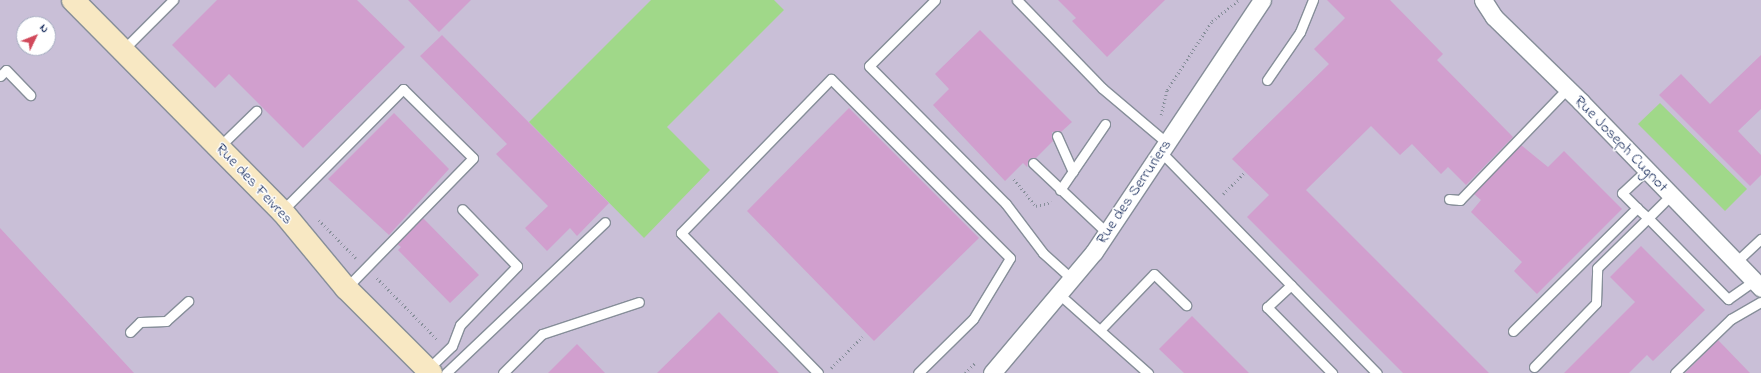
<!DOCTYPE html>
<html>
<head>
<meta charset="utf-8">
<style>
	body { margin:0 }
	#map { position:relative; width:1761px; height:373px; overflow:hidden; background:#f0ecd4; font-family:"Indie Flower",sans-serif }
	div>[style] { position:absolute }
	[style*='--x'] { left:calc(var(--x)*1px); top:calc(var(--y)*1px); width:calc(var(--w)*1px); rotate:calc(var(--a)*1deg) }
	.industrial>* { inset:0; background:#c9bfd7 }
	.green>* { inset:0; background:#a0d889 }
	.building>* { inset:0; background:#d19fce }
	.path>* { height:2.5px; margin-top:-1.25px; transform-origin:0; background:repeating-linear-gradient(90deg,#868e99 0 1px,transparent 0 4px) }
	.roads { filter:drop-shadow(1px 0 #868e99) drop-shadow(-1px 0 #868e99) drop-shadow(0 1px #868e99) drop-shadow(0 -1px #868e99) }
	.lane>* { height:9px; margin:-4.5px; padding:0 4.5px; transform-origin:4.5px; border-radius:4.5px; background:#fff }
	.street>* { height:17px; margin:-8.5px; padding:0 8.5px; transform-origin:8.5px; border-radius:8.5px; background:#fff }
	.secondary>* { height:22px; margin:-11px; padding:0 11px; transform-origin:11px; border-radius:11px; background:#f8e8c3 }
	span { translate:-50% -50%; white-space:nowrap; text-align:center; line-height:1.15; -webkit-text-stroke:3px #fff; paint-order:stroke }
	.street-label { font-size:16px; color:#1b2f5e }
	.north { position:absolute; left:16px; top:16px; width:40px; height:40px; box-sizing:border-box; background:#fff; border:1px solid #a4acbf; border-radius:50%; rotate:47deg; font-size:11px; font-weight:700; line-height:16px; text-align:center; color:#1b2f5e }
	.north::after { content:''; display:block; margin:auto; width:14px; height:18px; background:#d1495b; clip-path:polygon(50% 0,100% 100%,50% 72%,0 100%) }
</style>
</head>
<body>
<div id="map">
	<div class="industrial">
		<i style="clip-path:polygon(evenodd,0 0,1761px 0,1761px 373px,0 373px,0 0,24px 24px,48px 24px,48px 48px,24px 48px,24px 24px)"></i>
	</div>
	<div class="green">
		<i style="clip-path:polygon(651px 0,774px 0,784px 10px,667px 127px,710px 170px,644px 238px,529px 122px)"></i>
		<i style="clip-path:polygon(1660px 103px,1747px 189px,1725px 211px,1638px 124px)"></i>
	</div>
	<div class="building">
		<i style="clip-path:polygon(217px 0,357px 0,405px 47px,303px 148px,229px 74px,215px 88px,172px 45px)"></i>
		<i style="clip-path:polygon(408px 0,471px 0,439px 32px)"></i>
		<i style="clip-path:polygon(1058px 0,1165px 0,1107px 57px,1072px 21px,1076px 18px)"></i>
		<i style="clip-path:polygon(1327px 0,1390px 0,1443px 54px,1437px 60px,1513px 137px,1466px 185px,1448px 167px,1441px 174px,1412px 144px,1400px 155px,1371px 126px,1306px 190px,1489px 373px,1403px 373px,1247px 217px,1269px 195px,1232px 159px,1329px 64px,1314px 49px,1345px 18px)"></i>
		<i style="clip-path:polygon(980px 30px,1072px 122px,1061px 132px,1052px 132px,1053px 141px,1036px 158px,1029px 159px,1027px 167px,1023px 163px,1005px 181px,933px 105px,949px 89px,935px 74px)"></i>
		<i style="clip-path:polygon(442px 35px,609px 203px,577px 236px,570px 228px,547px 251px,525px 228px,548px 206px,496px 154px,507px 144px,420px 56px)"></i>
		<i style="clip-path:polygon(1761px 55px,1761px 109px,1738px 131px,1761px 155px,1761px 175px,1750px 186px,1659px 95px,1681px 74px,1710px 104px)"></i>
		<i style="clip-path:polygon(849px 108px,979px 238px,874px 341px,747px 211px)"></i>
		<i style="clip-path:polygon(394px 113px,449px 169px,389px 235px,328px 179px)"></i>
		<i style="clip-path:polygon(1521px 145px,1548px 167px,1564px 151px,1622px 209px,1537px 294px,1514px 271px,1522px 262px,1471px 212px,1481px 200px,1474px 194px)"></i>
		<i style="clip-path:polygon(423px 218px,479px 275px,450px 303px,398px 250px,401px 247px,397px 244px)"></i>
		<i style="clip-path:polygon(0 228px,134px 373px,0 373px)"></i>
		<i style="clip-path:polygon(1641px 246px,1705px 310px,1653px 361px,1647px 355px,1629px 373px,1564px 373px,1635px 302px,1610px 277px)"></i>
		<i style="clip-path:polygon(719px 312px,779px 373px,657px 373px,703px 328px)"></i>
		<i style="clip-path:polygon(1192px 316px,1249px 373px,1184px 373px,1159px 349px)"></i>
		<i style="clip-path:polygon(1718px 340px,1750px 373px,1685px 373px)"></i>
		<i style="clip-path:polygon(577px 344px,605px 373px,548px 373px)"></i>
	</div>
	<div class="path">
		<i style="--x:1161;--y:115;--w:26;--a:-77"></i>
		<i style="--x:1167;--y:90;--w:82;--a:-56.9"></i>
		<i style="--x:1212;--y:21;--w:33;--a:-38"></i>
		<i style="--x:1014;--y:179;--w:35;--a:51"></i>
		<i style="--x:1036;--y:206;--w:16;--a:-14"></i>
		<i style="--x:1223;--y:194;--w:31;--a:-45"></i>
		<i style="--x:319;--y:220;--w:53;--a:45.8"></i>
		<i style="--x:377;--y:278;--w:87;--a:45.5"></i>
		<i style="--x:831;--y:368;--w:44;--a:-45"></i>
		<i style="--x:965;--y:373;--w:14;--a:-45"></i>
	</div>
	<div class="roads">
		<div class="lane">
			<i style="--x:935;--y:0;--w:93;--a:135"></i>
			<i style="--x:869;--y:66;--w:194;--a:45.2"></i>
			<i style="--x:1006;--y:204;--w:61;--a:52.9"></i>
			<i style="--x:1043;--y:253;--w:40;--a:42"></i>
			<i style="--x:1017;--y:0;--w:122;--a:46"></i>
			<i style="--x:1102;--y:88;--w:85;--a:40.2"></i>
			<i style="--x:123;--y:50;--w:71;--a:-45"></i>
			<i style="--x:0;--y:76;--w:8;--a:-45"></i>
			<i style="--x:6;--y:70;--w:35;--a:46"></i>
			<i style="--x:1267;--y:80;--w:58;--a:-55.5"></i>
			<i style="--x:1300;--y:32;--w:35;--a:-68"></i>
			<i style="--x:1057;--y:136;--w:39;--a:66"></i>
			<i style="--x:219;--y:147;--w:52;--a:-44.2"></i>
			<i style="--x:1161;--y:152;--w:309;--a:45.7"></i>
			<i style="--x:1033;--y:163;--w:102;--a:43.4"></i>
			<i style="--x:1060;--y:190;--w:80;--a:-55.7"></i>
			<i style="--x:1449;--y:199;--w:11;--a:5"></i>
			<i style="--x:1460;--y:200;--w:154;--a:-46.1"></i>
			<i style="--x:1637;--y:208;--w:15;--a:42"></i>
			<i style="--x:1648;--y:218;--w:31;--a:-45"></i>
			<i style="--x:282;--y:211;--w:172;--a:-45.2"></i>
			<i style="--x:403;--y:89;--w:98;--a:44.6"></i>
			<i style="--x:473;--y:158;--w:182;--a:134.3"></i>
			<i style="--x:1736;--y:262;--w:34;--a:-43"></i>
			<i style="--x:1291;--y:285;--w:33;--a:137"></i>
			<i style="--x:1267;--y:307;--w:93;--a:45.4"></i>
			<i style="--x:1060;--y:295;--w:118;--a:41.6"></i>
			<i style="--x:1101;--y:329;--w:76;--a:-46.1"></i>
			<i style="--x:1154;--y:274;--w:45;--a:44.1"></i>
			<i style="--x:1513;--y:331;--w:175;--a:-44.8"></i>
			<i style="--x:1637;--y:208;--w:21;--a:-135"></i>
			<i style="--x:1622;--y:193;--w:33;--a:-43"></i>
			<i style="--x:130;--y:332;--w:14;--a:-45"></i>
			<i style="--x:140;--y:322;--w:26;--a:-2"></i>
			<i style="--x:166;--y:321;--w:30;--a:-42"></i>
			<i style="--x:1534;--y:367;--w:89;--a:-45.9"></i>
			<i style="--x:1596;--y:303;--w:35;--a:-88"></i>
			<i style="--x:1597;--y:268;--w:71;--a:-44.4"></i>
			<i style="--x:1648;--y:218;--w:114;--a:45.4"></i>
			<i style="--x:1728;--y:299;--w:32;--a:-35"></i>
			<i style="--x:428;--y:369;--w:33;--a:-44"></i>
			<i style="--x:452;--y:346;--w:22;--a:-69"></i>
			<i style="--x:460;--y:325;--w:82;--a:-46"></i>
			<i style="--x:517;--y:266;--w:79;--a:-134"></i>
			<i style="--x:446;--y:373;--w:219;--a:-43.5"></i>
			<i style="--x:503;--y:373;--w:55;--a:-45"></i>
			<i style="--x:542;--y:334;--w:102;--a:-18.3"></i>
			<i style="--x:818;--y:373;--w:196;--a:-134.4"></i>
			<i style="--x:681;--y:233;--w:215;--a:-45.8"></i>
			<i style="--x:831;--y:79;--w:253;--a:45"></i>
			<i style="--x:1010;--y:258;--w:71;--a:121.2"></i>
			<i style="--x:973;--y:319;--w:77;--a:135.5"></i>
			<i style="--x:1675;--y:373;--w:78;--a:-44"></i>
			<i style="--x:1731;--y:319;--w:34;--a:-30"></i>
		</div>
		<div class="street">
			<i style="--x:1483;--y:0;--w:20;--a:57"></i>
			<i style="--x:1494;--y:17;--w:122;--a:44.3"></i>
			<i style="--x:1581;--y:102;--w:259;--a:45.9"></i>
			<i style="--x:992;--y:373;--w:158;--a:-49.9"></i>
			<i style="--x:1094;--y:252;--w:303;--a:-56.3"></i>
		</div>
		<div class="secondary">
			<i style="--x:73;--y:0;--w:297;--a:45.3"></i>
			<i style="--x:282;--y:211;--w:100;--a:50.3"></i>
			<i style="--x:346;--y:288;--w:120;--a:45"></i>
		</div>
	</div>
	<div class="street-label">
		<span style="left:1621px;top:144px;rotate:46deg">Rue Joseph Cugnot</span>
		<span style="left:254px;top:184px;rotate:47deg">Rue des Feivres</span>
		<span style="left:1134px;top:192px;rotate:-56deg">Rue des Serruriers</span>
	</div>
	<div class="north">N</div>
</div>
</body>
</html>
